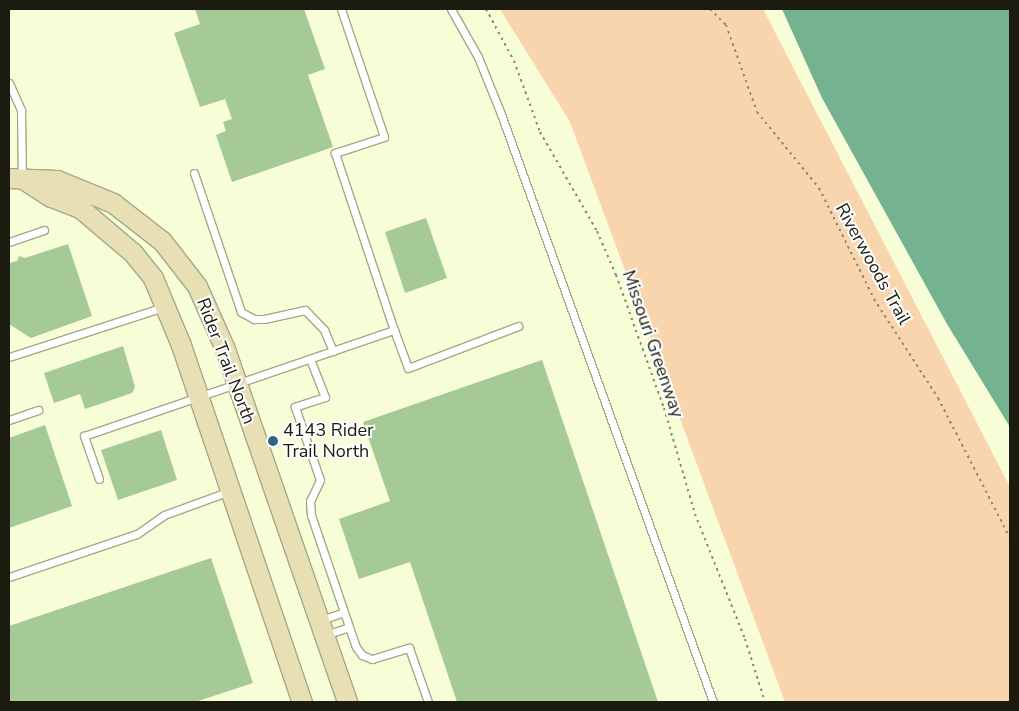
<!DOCTYPE html>
<html>
<head>
<meta charset="utf-8">
<style>
	body { margin:0 }
	#map { position:relative; width:1019px; height:711px; overflow:hidden; background:#f7fdd7; font-family:"Nunito Sans",sans-serif }
	div>[style] { position:absolute }
	[style*='--x'] { left:calc(var(--x)*1px); top:calc(var(--y)*1px); width:calc(var(--w)*1px); rotate:calc(var(--a)*1deg) }
	.green>* { inset:0; background:#f9d5ae }
	.water>* { inset:0; background:#75b28f }
	.building>* { inset:0; background:#a5ca95 }
	.path>* { height:2px; margin-top:-1px; transform-origin:0; background:repeating-linear-gradient(90deg,#888c72 0 2.5px,transparent 0 6.5px) }
	.roads { filter:drop-shadow(1px 0 #a4a987) drop-shadow(-1px 0 #a4a987) drop-shadow(0 1px #a4a987) drop-shadow(0 -1px #a4a987) }
	.lane>* { height:7px; margin:-3.5px; padding:0 3.5px; transform-origin:3.5px; border-radius:3.5px; background:#fff }
	.secondary>* { height:19px; margin:-9.5px; padding:0 9.5px; transform-origin:9.5px; border-radius:9.5px; background:#e9dfb5 }
	.dots>* { width:14px; height:14px; translate:-50% -50%; box-sizing:border-box; border:2px solid #fff; border-radius:50% }
	span { translate:-50% -50%; white-space:nowrap; text-align:center; line-height:1.15; -webkit-text-stroke:4px #fff; paint-order:stroke }
	.street-label { font-size:18px; color:#1b1c0f }
	.poi-label { font-size:18px; color:#1b1c0f }
	.left { translate:0 -50%; text-align:left }
	.frame { position:absolute; inset:0; border:10px solid #1b1c0f; pointer-events:none }
</style>
</head>
<body>
<div id="map">
	<div class="green">
		<i style="clip-path:polygon(500px 9px,763px 9px,1010px 487px,1010px 702px,785px 702px,570px 122px)"></i>
	</div>
	<div class="water">
		<i style="clip-path:polygon(782px 9px,1010px 9px,1010px 427px,947px 324px,822px 98px)"></i>
	</div>
	<div class="building">
		<i style="clip-path:polygon(195px 9px,304px 9px,325px 69px,308px 75px,333px 147px,232px 182px,216px 135px,226px 131px,223px 122px,232px 119px,225px 99px,200px 107px,174px 33px,200px 24px)"></i>
		<i style="clip-path:polygon(426px 218px,447px 278px,405px 293px,385px 232px)"></i>
		<i style="clip-path:polygon(68px 244px,92px 316px,31px 338px,9px 324px,9px 263px,17px 261px,19px 256px,25px 258px)"></i>
		<i style="clip-path:polygon(123px 346px,135px 387px,132px 393px,85px 409px,80px 394px,54px 403px,44px 373px)"></i>
		<i style="clip-path:polygon(542px 360px,658px 702px,457px 702px,410px 562px,359px 579px,339px 519px,390px 501px,363px 422px)"></i>
		<i style="clip-path:polygon(45px 425px,72px 506px,9px 528px,9px 438px)"></i>
		<i style="clip-path:polygon(161px 430px,177px 480px,118px 500px,101px 450px)"></i>
		<i style="clip-path:polygon(211px 558px,253px 683px,195px 702px,9px 702px,9px 626px)"></i>
	</div>
	<div class="path">
		<i style="--x:486;--y:9;--w:59;--a:61.7"></i>
		<i style="--x:514;--y:61;--w:76;--a:69.9"></i>
		<i style="--x:540;--y:132;--w:114;--a:60.1"></i>
		<i style="--x:597;--y:231;--w:48;--a:66.6"></i>
		<i style="--x:616;--y:275;--w:141;--a:70.2"></i>
		<i style="--x:664;--y:408;--w:110;--a:73.7"></i>
		<i style="--x:695;--y:514;--w:135;--a:68.2"></i>
		<i style="--x:745;--y:639;--w:66;--a:72.4"></i>
		<i style="--x:710;--y:9;--w:23;--a:45"></i>
		<i style="--x:726;--y:25;--w:92;--a:70.4"></i>
		<i style="--x:757;--y:112;--w:98;--a:50.8"></i>
		<i style="--x:819;--y:188;--w:124;--a:63.6"></i>
		<i style="--x:874;--y:299;--w:118;--a:57.1"></i>
		<i style="--x:938;--y:398;--w:157;--a:62.8"></i>
	</div>
	<div class="roads">
		<div class="lane">
			<i style="--x:341;--y:9;--w:135;--a:71.4"></i>
			<i style="--x:384;--y:137;--w:52;--a:161.9"></i>
			<i style="--x:335;--y:153;--w:187;--a:71.6"></i>
			<i style="--x:451;--y:9;--w:55;--a:60.6"></i>
			<i style="--x:478;--y:57;--w:61;--a:68"></i>
			<i style="--x:501;--y:114;--w:625;--a:70.17"></i>
			<i style="--x:9;--y:83;--w:30;--a:66"></i>
			<i style="--x:21;--y:110;--w:68;--a:89.2"></i>
			<i style="--x:194;--y:173;--w:147;--a:71.3"></i>
			<i style="--x:241;--y:312;--w:15;--a:28"></i>
			<i style="--x:254;--y:319;--w:10;--a:0"></i>
			<i style="--x:264;--y:319;--w:42;--a:-12.4"></i>
			<i style="--x:305;--y:310;--w:28;--a:46"></i>
			<i style="--x:324;--y:330;--w:23;--a:67"></i>
			<i style="--x:9;--y:242;--w:37;--a:-19"></i>
			<i style="--x:9;--y:357;--w:163;--a:-17.9"></i>
			<i style="--x:310;--y:359;--w:41;--a:68.5"></i>
			<i style="--x:325;--y:397;--w:32;--a:162"></i>
			<i style="--x:295;--y:407;--w:77;--a:71.1"></i>
			<i style="--x:320;--y:480;--w:23;--a:115"></i>
			<i style="--x:310;--y:501;--w:14;--a:86"></i>
			<i style="--x:311;--y:515;--w:139;--a:71.2"></i>
			<i style="--x:356;--y:647;--w:10;--a:53"></i>
			<i style="--x:362;--y:655;--w:11;--a:22"></i>
			<i style="--x:372;--y:659;--w:39;--a:-17"></i>
			<i style="--x:409;--y:648;--w:57;--a:70.6"></i>
			<i style="--x:9;--y:420;--w:31;--a:-19"></i>
			<i style="--x:99;--y:479;--w:46;--a:-109.2"></i>
			<i style="--x:84;--y:436;--w:328;--a:-18.9"></i>
			<i style="--x:394;--y:330;--w:40;--a:69.8"></i>
			<i style="--x:408;--y:368;--w:118;--a:-20.9"></i>
			<i style="--x:9;--y:577;--w:135;--a:-18.6"></i>
			<i style="--x:137;--y:534;--w:33;--a:-35"></i>
			<i style="--x:164;--y:515;--w:70;--a:-20"></i>
			<i style="--x:321;--y:620;--w:24;--a:-19"></i>
			<i style="--x:325;--y:635;--w:25;--a:-18"></i>
		</div>
		<div class="secondary">
			<i style="--x:9;--y:178;--w:48;--a:2.4"></i>
			<i style="--x:57;--y:180;--w:61;--a:22.3"></i>
			<i style="--x:113;--y:203;--w:62;--a:37.8"></i>
			<i style="--x:162;--y:241;--w:57;--a:52.1"></i>
			<i style="--x:197;--y:286;--w:69;--a:66"></i>
			<i style="--x:225;--y:349;--w:373;--a:70.9"></i>
			<i style="--x:23;--y:179;--w:33;--a:33"></i>
			<i style="--x:51;--y:197;--w:31;--a:21"></i>
			<i style="--x:80;--y:208;--w:70;--a:40.3"></i>
			<i style="--x:133;--y:253;--w:32;--a:51"></i>
			<i style="--x:153;--y:278;--w:73;--a:67.3"></i>
			<i style="--x:181;--y:345;--w:377;--a:71.3"></i>
		</div>
	</div>
	<div class="dots">
		<i style="left:273px;top:441px;background:#2b697f"></i>
	</div>
	<div class="street-label">
		<span style="left:873px;top:264px;rotate:61deg">Riverwoods Trail</span>
		<span style="left:653px;top:344px;rotate:71deg">Missouri Greenway</span>
		<span style="left:226px;top:361px;rotate:69deg">Rider Trail North</span>
	</div>
	<div class="poi-label">
		<span class="left" style="left:283px;top:441px">4143 Rider<br>Trail North</span>
	</div>
	<div class="frame"></div>
</div>
</body>
</html>
